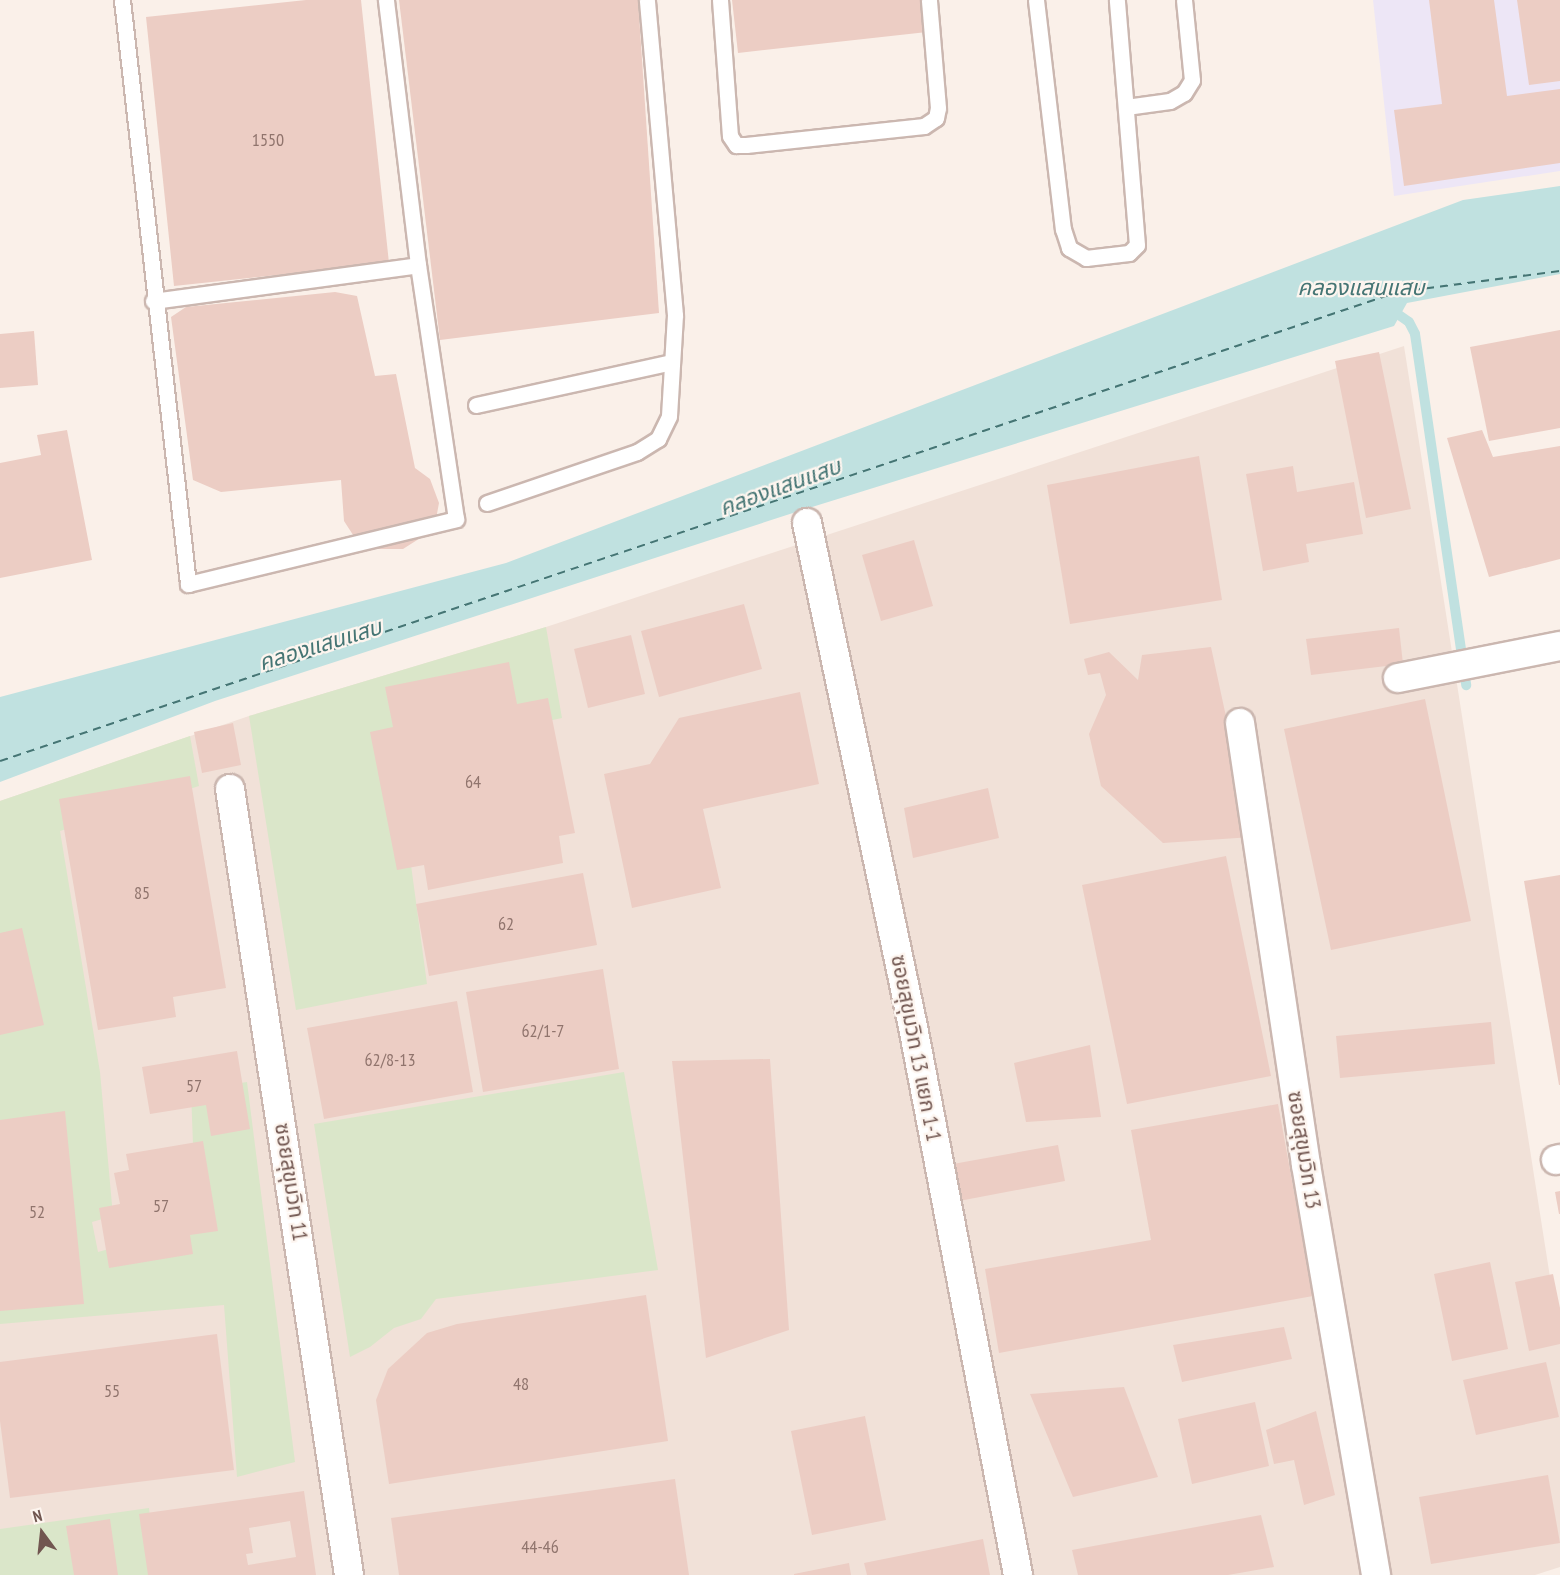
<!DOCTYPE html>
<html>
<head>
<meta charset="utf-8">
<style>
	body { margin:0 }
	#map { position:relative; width:1560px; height:1575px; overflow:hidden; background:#faf0e9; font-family:"PT Sans Narrow","Noto Sans Thai",sans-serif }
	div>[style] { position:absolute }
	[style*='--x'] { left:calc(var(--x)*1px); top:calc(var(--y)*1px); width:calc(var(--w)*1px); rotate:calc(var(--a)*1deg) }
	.residential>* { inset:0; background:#f1e1d8 }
	.education>* { inset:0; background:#ede6f6 }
	.green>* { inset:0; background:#dae6c9 }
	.water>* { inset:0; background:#c0e1e0 }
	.stream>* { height:10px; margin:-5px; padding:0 5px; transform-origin:5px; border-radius:5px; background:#c0e1e0 }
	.ferry>* { height:1.5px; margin-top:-0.75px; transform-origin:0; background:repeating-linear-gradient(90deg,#457574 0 8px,transparent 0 14px) }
	.building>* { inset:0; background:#eccdc4 }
	.roads { filter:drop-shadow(2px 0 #cbb7b0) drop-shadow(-2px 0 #cbb7b0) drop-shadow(0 2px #cbb7b0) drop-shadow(0 -2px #cbb7b0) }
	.service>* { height:15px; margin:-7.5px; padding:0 7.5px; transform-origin:7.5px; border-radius:7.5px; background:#fff }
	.minor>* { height:28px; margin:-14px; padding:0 14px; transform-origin:14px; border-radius:14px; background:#fff }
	span { translate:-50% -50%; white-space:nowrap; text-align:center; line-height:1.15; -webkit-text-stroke:4.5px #fdf5ef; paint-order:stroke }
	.number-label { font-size:18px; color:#90746d }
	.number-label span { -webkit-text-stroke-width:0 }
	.street-label { font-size:21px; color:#715650 }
	.water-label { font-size:22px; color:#457574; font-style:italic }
	.north { position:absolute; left:12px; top:1503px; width:60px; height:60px; -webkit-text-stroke:4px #fdf5ef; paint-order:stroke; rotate:345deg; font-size:16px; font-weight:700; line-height:24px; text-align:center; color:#715650 }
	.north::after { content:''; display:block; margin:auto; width:21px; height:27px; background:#715650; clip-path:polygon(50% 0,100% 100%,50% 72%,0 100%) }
</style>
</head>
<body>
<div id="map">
	<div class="residential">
		<i style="clip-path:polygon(1404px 346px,1560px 1341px,1560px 1567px,1535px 1575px,0 1575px,0 801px,249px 716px,546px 627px)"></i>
	</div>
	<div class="education">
		<i style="clip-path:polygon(1373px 0,1560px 0,1560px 171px,1394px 196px)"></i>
	</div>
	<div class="green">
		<i style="clip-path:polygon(546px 627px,562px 718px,396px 753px,427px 984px,296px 1010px,249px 716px)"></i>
		<i style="clip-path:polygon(190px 736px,199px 786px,60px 831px,100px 1072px,113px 1216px,92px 1222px,98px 1252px,196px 1225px,191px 1091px,247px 1082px,295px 1462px,237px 1477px,224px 1305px,0 1324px,0 801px)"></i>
		<i style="clip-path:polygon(624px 1072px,658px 1270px,436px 1299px,421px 1319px,394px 1328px,370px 1347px,350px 1357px,314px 1124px)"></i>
		<i style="clip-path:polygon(149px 1508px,155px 1575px,0 1575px,0 1529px)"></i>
	</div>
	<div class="water">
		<i style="clip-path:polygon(1560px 186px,1560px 274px,1407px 303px,1394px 326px,796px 512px,215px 701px,0 782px,0 697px,506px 563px,1463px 200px)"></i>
	</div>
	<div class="stream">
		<i style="--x:1389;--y:308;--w:24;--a:35"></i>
		<i style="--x:1409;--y:322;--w:13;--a:63"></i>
		<i style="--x:1415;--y:334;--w:355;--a:81.7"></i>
	</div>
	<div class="ferry">
		<i style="--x:0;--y:761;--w:1475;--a:-18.55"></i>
		<i style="--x:1398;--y:292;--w:163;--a:-7.4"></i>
	</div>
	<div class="building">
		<i style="clip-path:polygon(306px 0,361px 0,389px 263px,174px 286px,146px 17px)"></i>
		<i style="clip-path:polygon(399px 0,638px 0,659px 313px,440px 340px)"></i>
		<i style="clip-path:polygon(732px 0,924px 0,927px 32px,738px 53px)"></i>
		<i style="clip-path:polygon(1429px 0,1494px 0,1507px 96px,1560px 89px,1560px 163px,1404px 186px,1394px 110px,1442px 104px)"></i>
		<i style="clip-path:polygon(1517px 0,1560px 0,1560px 81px,1529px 85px)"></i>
		<i style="clip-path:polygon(335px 292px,357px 296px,375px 376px,396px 374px,415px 468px,430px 479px,439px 503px,436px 519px,425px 535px,403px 549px,372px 549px,355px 538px,344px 521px,341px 480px,221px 492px,193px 480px,171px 317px,186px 307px)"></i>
		<i style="clip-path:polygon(1560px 330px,1560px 428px,1489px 441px,1470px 347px)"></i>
		<i style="clip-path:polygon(34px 331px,38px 385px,0 388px,0 334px)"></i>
		<i style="clip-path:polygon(1379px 352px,1411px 509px,1366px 518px,1335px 361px)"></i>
		<i style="clip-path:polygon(67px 430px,92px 560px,0 578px,0 463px,41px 455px,37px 435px)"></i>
		<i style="clip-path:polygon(1482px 430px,1493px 457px,1560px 446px,1560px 559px,1489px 577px,1447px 438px)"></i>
		<i style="clip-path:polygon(1199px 456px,1222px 600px,1070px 624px,1047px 485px)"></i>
		<i style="clip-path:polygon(1293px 466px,1297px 492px,1354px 482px,1363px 534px,1306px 544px,1309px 562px,1263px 571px,1246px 474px)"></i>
		<i style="clip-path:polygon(914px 540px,933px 606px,881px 621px,862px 555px)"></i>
		<i style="clip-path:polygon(744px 604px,762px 669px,659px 697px,641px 631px)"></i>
		<i style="clip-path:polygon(1399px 628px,1403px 664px,1311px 675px,1306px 639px)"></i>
		<i style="clip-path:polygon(631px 635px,645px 694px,588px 708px,574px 649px)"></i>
		<i style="clip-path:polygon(1211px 647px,1252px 837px,1163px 843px,1101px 786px,1089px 734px,1106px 695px,1100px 673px,1088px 675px,1084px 659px,1109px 652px,1138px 680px,1142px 655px)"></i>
		<i style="clip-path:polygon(509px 662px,517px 704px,548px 698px,575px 833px,559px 836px,563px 863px,428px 890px,424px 865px,397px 870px,370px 732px,393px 727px,385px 687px)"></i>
		<i style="clip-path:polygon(800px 692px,819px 784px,703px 809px,721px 888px,632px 908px,604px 774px,650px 764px,679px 718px)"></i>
		<i style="clip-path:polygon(1425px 699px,1471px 921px,1331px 950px,1284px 729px)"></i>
		<i style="clip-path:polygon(233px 723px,241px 765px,202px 773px,194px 732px)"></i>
		<i style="clip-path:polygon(190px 776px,226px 988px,173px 997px,176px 1017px,98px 1030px,59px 799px)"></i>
		<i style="clip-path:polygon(988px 788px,999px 838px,913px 858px,904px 808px)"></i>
		<i style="clip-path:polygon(1226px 856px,1271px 1076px,1127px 1104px,1082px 885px)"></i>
		<i style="clip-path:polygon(583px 873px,597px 945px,429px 976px,416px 904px)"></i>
		<i style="clip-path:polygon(1560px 875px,1560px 1085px,1559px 1085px,1524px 881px)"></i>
		<i style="clip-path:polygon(22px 928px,44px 1025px,0 1035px,0 933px)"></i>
		<i style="clip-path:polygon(603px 969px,619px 1069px,483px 1092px,466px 992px)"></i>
		<i style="clip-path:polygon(457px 1001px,473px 1092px,324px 1119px,307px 1028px)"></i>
		<i style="clip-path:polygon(1491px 1022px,1495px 1064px,1340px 1078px,1336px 1036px)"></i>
		<i style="clip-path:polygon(1090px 1045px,1101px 1117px,1026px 1122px,1014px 1063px)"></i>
		<i style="clip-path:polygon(237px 1051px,250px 1129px,211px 1136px,206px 1105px,150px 1114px,142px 1067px)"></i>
		<i style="clip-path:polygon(770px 1059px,789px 1330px,706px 1358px,672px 1061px)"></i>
		<i style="clip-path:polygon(1278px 1104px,1313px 1296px,999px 1353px,985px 1269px,1151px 1240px,1131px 1130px)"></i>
		<i style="clip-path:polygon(65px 1111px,84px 1304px,0 1311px,0 1120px)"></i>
		<i style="clip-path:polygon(203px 1141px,218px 1231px,190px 1235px,193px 1254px,109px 1268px,99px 1208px,120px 1204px,114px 1173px,129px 1170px,126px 1154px)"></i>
		<i style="clip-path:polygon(1058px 1145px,1065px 1181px,959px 1201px,953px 1164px)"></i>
		<i style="clip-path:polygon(1560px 1191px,1560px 1214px,1559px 1214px,1555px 1192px)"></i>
		<i style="clip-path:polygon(1490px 1262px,1508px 1349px,1452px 1361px,1434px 1274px)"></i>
		<i style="clip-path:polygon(1553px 1274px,1560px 1308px,1560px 1344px,1529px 1351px,1515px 1282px)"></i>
		<i style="clip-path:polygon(646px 1295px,668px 1441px,389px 1484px,376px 1400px,388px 1369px,427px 1333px,457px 1324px)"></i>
		<i style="clip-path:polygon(1284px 1327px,1292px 1359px,1182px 1382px,1173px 1345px)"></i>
		<i style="clip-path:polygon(217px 1334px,234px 1470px,10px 1498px,0 1421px,0 1362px)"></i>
		<i style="clip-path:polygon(1546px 1362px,1559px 1417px,1476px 1435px,1463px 1380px)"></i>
		<i style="clip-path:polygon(1124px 1387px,1158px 1477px,1073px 1497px,1030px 1394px)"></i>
		<i style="clip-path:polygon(1255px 1402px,1269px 1466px,1192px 1484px,1178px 1419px)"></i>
		<i style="clip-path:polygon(1316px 1411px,1335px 1495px,1304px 1505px,1294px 1460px,1274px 1464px,1266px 1430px)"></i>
		<i style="clip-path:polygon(865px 1416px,886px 1520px,812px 1535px,791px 1431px)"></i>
		<i style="clip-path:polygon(1548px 1475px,1560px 1543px,1431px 1564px,1419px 1497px)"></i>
		<i style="clip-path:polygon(675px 1479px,689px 1575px,399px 1575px,391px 1518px)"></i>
		<i style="clip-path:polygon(evenodd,304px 1491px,316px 1575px,148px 1575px,139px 1514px,304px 1491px,290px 1521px,296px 1557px,248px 1565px,246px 1554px,253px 1553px,249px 1528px,290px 1521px)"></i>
		<i style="clip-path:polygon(1261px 1515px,1274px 1567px,1228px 1575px,1078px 1575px,1072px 1550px)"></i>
		<i style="clip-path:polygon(110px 1519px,118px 1575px,74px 1575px,66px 1526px)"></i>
		<i style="clip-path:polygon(983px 1539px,990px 1575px,867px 1575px,864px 1563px)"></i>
		<i style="clip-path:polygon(849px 1563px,851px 1575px,794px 1575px,794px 1574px)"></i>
	</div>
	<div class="roads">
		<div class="service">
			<i style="--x:122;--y:0;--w:588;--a:83.55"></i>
			<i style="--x:188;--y:584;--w:276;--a:-13.6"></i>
			<i style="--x:456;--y:519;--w:257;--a:-98.5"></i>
			<i style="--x:418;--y:265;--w:267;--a:-96.9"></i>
			<i style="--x:720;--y:0;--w:136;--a:85.8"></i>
			<i style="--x:730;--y:136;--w:11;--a:56"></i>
			<i style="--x:736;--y:145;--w:10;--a:0"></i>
			<i style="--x:746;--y:145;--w:179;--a:-6.1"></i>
			<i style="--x:924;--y:126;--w:14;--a:-34"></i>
			<i style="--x:936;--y:118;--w:10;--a:-79"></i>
			<i style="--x:938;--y:108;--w:108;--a:-94.8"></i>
			<i style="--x:1036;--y:0;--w:231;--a:83.3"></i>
			<i style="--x:1063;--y:229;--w:20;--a:72"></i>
			<i style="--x:1069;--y:248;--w:20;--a:30"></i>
			<i style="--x:1086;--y:258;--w:43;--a:-6.6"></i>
			<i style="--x:1129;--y:253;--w:11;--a:-45"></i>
			<i style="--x:1137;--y:245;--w:246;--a:-94.7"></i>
			<i style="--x:1126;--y:107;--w:44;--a:-7.8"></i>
			<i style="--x:1170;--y:101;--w:16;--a:-30"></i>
			<i style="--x:1184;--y:93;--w:15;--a:-58"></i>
			<i style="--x:1192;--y:80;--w:80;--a:-95.7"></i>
			<i style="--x:153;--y:301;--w:267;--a:-7.7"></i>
			<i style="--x:476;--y:405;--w:200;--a:-12.4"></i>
			<i style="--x:487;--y:503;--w:158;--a:-18.8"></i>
			<i style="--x:637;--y:452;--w:25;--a:-32"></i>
			<i style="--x:658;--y:439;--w:25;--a:-64"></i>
			<i style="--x:669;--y:416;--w:101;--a:-86.6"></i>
			<i style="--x:675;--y:315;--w:316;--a:-95.1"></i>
		</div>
		<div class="minor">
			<i style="--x:807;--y:523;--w:515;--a:78.12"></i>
			<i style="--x:913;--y:1027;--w:558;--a:79.15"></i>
			<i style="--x:1398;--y:678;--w:165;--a:-11.2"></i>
			<i style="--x:1240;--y:723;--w:447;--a:81.5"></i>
			<i style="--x:1306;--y:1165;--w:416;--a:80.3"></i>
			<i style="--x:230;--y:789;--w:795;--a:81.39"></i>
			<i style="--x:1556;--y:1160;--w:4;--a:-14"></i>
		</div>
	</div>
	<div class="number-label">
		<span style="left:268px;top:140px">1550</span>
		<span style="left:473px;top:782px">64</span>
		<span style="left:142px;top:893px">85</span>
		<span style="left:506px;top:924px">62</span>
		<span style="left:543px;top:1031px">62/1-7</span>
		<span style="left:390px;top:1060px">62/8-13</span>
		<span style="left:194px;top:1086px">57</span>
		<span style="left:161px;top:1206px">57</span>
		<span style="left:37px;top:1212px">52</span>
		<span style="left:521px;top:1384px">48</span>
		<span style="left:112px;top:1391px">55</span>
		<span style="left:540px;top:1547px">44-46</span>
	</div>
	<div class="street-label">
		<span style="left:916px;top:1048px;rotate:79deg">ซอยสุขุมวิท 13 แยก 1-1</span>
		<span style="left:1304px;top:1150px;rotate:81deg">ซอยสุขุมวิท 13</span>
		<span style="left:291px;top:1182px;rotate:81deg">ซอยสุขุมวิท 11</span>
	</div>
	<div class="water-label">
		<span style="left:1361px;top:288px">คลองแสนแสบ</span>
		<span style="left:780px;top:487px;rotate:-20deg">คลองแสนแสบ</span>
		<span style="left:320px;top:645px;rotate:-17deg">คลองแสนแสบ</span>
	</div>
	<div class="north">N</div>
</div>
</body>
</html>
